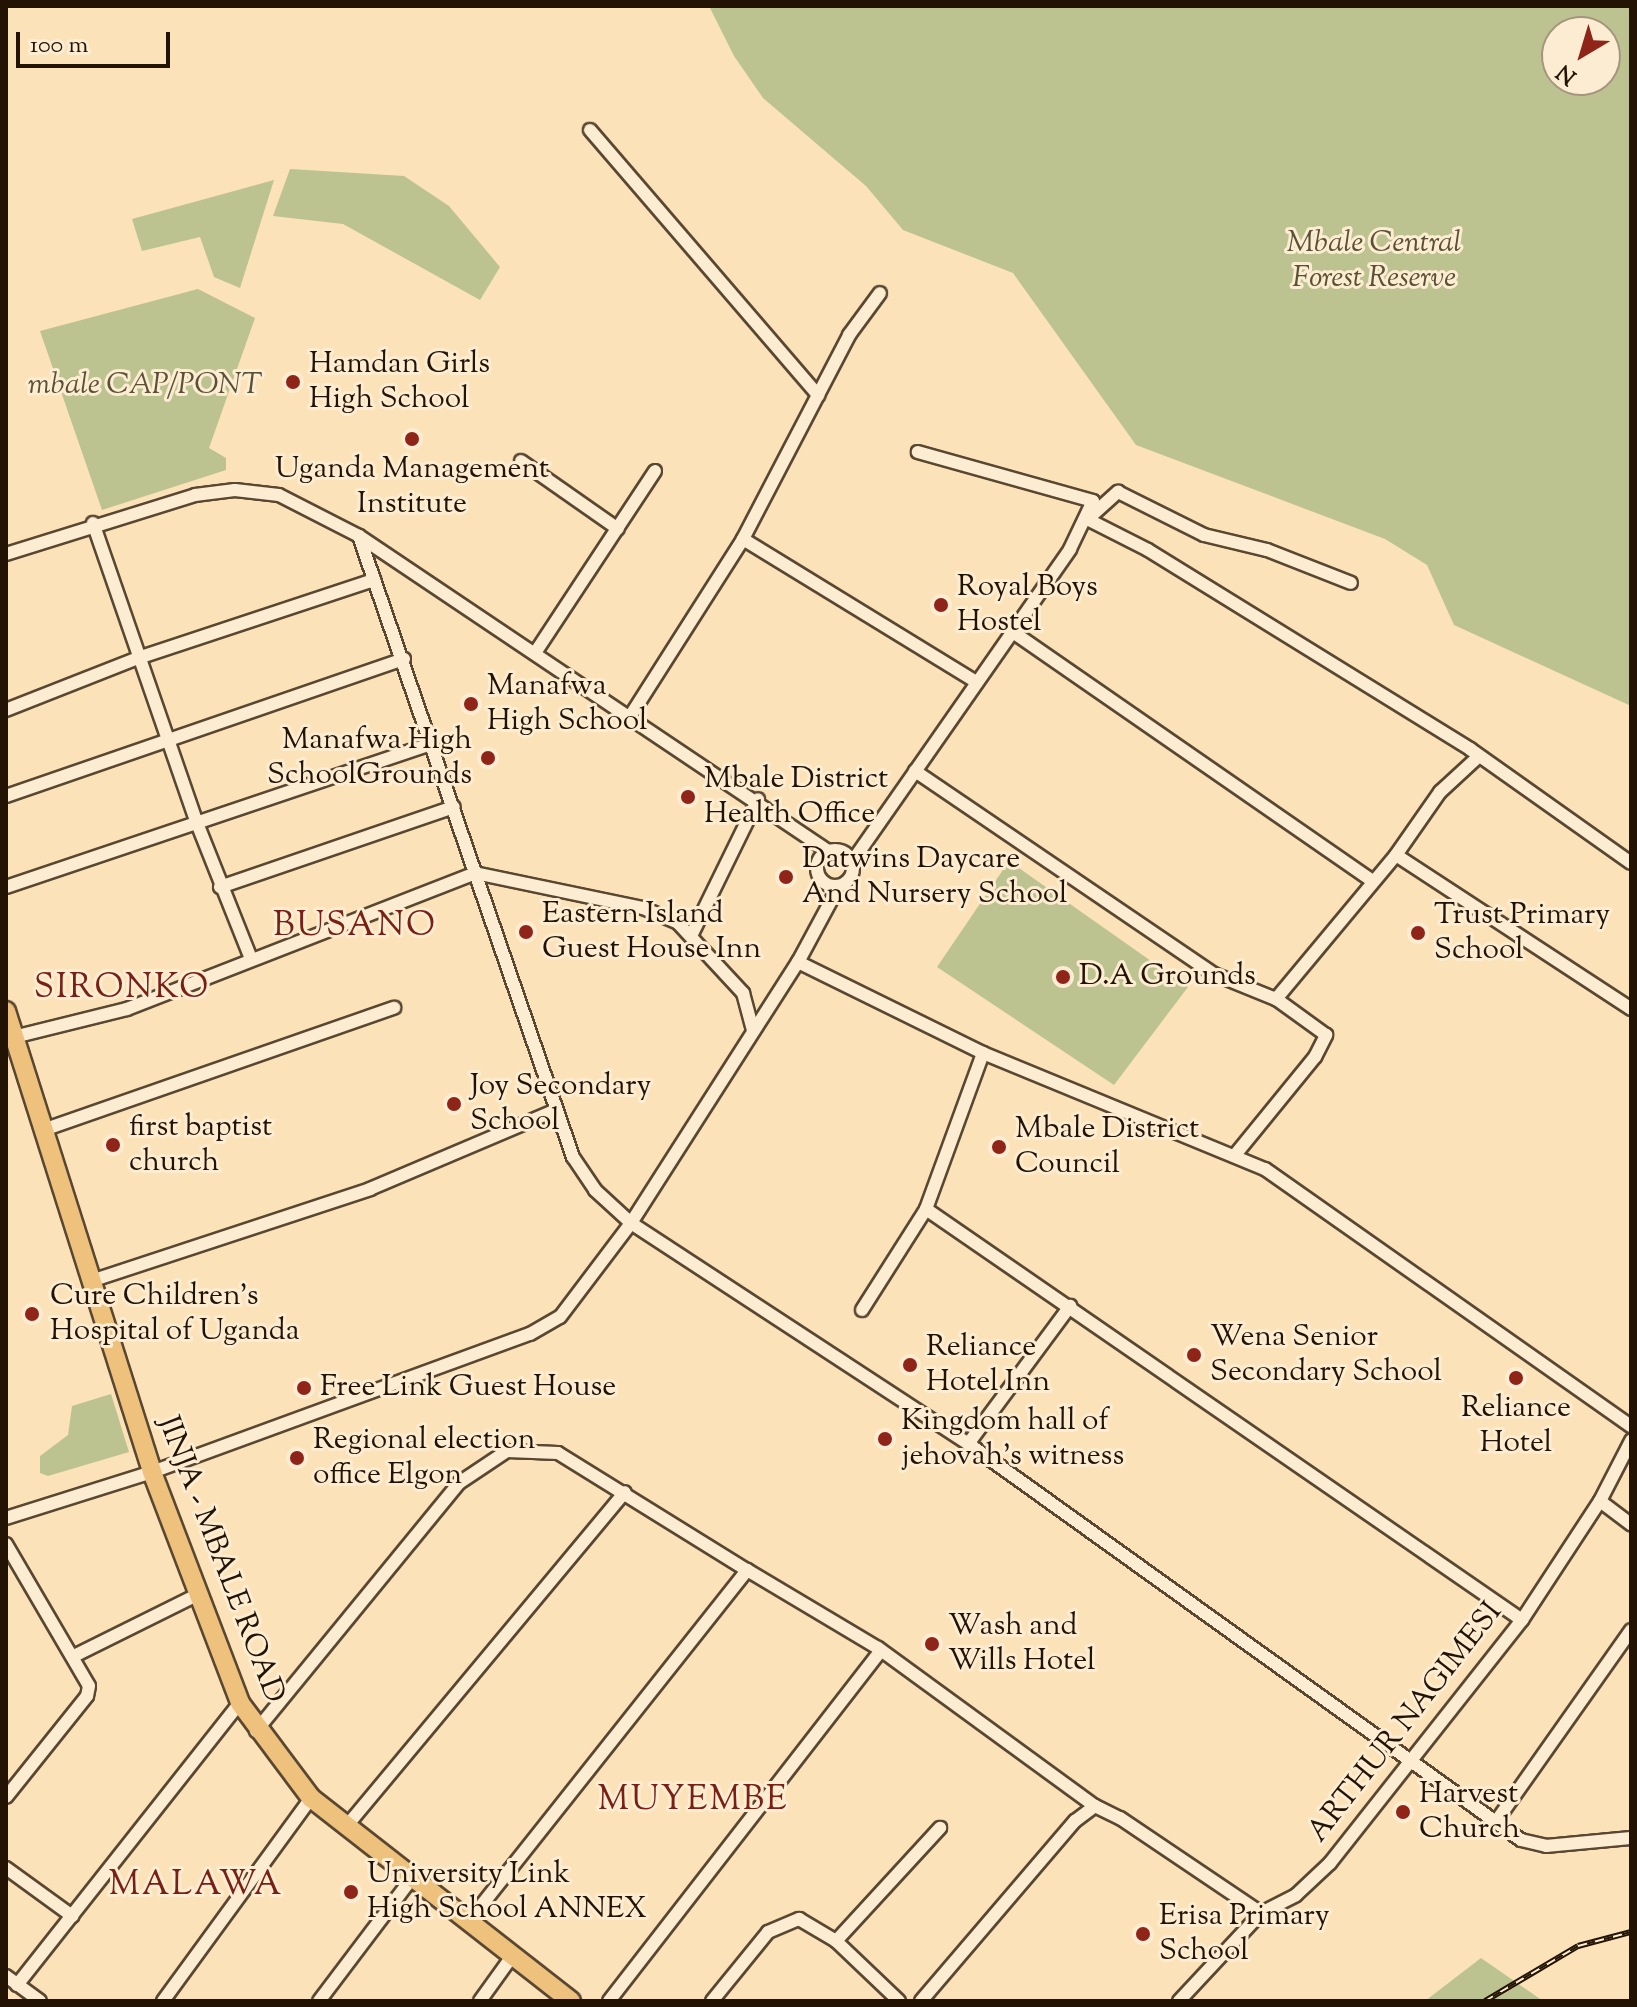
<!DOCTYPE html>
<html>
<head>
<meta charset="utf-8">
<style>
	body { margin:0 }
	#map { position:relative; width:1637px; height:2007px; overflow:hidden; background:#fbe2b8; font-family:"Sorts Mill Goudy",serif }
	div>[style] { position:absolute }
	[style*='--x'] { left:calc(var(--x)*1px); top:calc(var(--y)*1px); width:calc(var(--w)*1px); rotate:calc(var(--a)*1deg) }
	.green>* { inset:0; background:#bdc390 }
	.roads { filter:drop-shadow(2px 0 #594732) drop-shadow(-2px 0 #594732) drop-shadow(0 2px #594732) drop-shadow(0 -2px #594732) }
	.minor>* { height:12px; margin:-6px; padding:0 6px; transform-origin:6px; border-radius:6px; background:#fcecd1 }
	.minor>.ring { margin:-6px; padding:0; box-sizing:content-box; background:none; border:12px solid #fcecd1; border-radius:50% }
	.primary>* { height:18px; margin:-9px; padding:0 9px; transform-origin:9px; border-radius:9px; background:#eec17c }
	.rail>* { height:6px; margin-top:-3px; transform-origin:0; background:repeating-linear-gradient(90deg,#fcecd1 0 9px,#231305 0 18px); box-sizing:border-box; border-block:2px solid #231305 }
	.dots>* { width:22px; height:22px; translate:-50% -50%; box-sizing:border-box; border:4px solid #fcecd1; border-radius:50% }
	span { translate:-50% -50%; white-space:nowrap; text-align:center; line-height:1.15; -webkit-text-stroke:6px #fcecd1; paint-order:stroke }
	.park-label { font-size:30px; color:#595136; font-style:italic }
	.poi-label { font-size:30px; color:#231305 }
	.left { translate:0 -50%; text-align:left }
	.right { translate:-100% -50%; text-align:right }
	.street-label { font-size:30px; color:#231305 }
	.quarter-label { font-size:34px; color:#7a1f14; letter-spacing:2px }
	.frame { position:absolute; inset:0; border:8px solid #231305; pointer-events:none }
	.north { position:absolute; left:1541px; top:16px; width:80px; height:80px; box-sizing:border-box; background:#fcecd1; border:2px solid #a5957f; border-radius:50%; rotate:218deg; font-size:22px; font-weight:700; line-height:32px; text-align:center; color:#231305 }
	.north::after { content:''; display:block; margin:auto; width:28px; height:36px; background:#8f2418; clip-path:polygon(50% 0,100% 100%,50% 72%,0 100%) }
	.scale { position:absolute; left:16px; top:32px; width:154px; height:36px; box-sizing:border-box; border:4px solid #231305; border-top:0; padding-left:10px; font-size:24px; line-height:28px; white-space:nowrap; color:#231305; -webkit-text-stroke:6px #fcecd1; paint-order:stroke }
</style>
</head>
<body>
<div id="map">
	<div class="green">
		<i style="clip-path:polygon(evenodd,709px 6px,1631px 6px,1631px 706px,1454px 625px,1427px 565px,1385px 539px,1136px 445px,1013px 273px,903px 230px,866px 186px,763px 98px,734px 56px,709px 6px,1605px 32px,1605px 80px,1557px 80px,1557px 32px,1605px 32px)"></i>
		<i style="clip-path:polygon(290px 169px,404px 176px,449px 206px,500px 267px,480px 300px,343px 224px,273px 216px)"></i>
		<i style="clip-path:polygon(274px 180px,240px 288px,214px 277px,200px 237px,142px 251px,132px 219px)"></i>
		<i style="clip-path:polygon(198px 289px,255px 318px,209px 448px,226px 458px,226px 470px,102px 510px,40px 331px)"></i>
		<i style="clip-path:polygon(1009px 861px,1188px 987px,1114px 1085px,937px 967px)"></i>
		<i style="clip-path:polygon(111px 1394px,129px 1452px,48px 1476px,40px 1473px,40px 1456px,68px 1435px,72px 1406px)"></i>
		<i style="clip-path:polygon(1481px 1958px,1543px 2001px,1425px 2001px)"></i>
	</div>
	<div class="roads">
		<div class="minor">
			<i style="--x:590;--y:130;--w:350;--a:49.3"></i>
			<i style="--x:521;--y:461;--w:118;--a:35"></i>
			<i style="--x:1090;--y:517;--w:38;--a:-42"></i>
			<i style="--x:1118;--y:492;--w:96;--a:26.6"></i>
			<i style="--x:1204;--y:535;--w:65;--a:13.4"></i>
			<i style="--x:1267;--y:550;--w:90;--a:21.4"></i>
			<i style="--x:1087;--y:519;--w:68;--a:26.9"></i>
			<i style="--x:1148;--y:550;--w:379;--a:31.7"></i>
			<i style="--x:1470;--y:749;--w:197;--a:35.3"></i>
			<i style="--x:93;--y:523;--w:318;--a:70.9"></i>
			<i style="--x:197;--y:823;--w:146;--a:68.3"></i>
			<i style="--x:359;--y:536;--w:657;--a:70.99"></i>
			<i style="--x:573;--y:1157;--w:40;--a:56"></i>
			<i style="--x:595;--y:1190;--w:49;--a:42.5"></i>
			<i style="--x:631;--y:1223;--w:409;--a:33.2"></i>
			<i style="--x:973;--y:1447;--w:674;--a:35.65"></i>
			<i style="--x:1521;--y:1840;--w:26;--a:13"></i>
			<i style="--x:1546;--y:1846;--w:85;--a:-5.4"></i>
			<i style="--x:743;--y:539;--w:272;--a:31.5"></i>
			<i style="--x:6;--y:554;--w:198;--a:-17.3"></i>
			<i style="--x:195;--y:495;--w:40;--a:-7.1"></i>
			<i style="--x:235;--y:490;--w:44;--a:6.5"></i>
			<i style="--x:279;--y:495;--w:90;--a:27.1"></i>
			<i style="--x:359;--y:536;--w:565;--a:33.89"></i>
			<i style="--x:1010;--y:630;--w:441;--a:34.7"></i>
			<i style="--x:535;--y:653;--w:218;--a:-56.6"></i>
			<i style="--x:6;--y:710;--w:142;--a:-21.5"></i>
			<i style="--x:138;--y:658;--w:249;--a:-18.3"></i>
			<i style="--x:631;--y:715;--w:209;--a:-57.5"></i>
			<i style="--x:743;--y:539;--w:230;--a:-62.5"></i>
			<i style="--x:849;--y:335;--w:52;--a:-53.6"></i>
			<i style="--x:915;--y:771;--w:361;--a:34.2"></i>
			<i style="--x:1214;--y:974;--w:67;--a:22"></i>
			<i style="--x:6;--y:796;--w:421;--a:-19"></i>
			<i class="ring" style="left:817px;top:850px;width:24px;height:24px"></i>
			<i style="--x:1396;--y:855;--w:281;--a:33.2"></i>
			<i style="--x:852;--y:862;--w:381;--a:-55.1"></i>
			<i style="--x:1070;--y:549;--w:53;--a:-64.4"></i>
			<i style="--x:1093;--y:501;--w:182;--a:-164.4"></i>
			<i style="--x:6;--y:887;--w:449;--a:-18.6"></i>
			<i style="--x:220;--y:887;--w:247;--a:-18.9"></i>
			<i style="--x:692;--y:934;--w:150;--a:-63.9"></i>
			<i style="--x:798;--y:962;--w:206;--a:26.2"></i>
			<i style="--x:983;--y:1053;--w:305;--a:22.4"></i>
			<i style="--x:1265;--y:1169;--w:447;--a:35.1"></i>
			<i style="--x:14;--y:1037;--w:116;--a:-13.9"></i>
			<i style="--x:127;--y:1009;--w:374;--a:-21.3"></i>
			<i style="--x:475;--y:873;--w:172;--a:11.8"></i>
			<i style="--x:643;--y:908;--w:38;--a:23"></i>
			<i style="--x:678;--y:923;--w:96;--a:47.1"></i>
			<i style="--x:743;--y:993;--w:38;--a:75"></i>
			<i style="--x:43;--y:1130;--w:372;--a:-19.2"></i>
			<i style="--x:1235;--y:1155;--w:127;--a:-50.8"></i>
			<i style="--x:1315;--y:1057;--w:25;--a:-63"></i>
			<i style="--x:1326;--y:1035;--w:62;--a:-144.2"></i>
			<i style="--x:1276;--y:999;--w:187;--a:-50.2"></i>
			<i style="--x:1396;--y:855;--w:77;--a:-55.1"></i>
			<i style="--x:1440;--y:792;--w:53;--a:-42.7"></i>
			<i style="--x:926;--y:1209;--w:724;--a:34.59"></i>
			<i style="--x:91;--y:1281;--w:294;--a:-18.2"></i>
			<i style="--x:370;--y:1189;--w:202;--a:-23"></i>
			<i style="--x:862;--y:1310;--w:120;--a:-57.6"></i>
			<i style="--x:926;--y:1209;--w:166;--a:-69.9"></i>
			<i style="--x:968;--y:1444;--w:172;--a:-53.5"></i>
			<i style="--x:1600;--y:1501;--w:39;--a:37"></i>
			<i style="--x:6;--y:1518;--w:153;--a:-17.5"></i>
			<i style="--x:152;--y:1472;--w:402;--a:-20.1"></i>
			<i style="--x:530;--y:1334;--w:34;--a:-30"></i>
			<i style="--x:560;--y:1317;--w:118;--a:-52.9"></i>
			<i style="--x:631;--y:1223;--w:310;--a:-57.4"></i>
			<i style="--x:798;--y:962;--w:86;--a:-61.7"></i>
			<i style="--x:6;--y:1544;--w:164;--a:59.7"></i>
			<i style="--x:89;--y:1686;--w:10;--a:101"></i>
			<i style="--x:87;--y:1696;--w:129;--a:128.7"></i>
			<i style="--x:74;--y:1656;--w:137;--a:-26.4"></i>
			<i style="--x:256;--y:1731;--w:320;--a:-50.7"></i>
			<i style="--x:459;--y:1483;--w:58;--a:-33.7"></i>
			<i style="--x:507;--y:1451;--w:51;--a:2.2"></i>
			<i style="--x:558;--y:1453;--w:222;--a:31.8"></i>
			<i style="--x:1495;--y:1823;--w:236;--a:-54.8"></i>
			<i style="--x:345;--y:1828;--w:437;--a:-50.2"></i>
			<i style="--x:6;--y:1868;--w:82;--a:36"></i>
			<i style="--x:469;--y:1921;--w:448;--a:-51.6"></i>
			<i style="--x:747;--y:1570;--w:152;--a:30.8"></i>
			<i style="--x:878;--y:1648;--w:268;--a:36.1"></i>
			<i style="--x:836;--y:1941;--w:154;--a:-47.4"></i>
			<i style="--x:6;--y:1976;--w:42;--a:36.3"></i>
			<i style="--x:17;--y:1985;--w:360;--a:-51.7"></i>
			<i style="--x:163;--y:2001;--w:251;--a:-53.9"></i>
			<i style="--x:319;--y:2001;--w:154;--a:-52.9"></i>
			<i style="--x:480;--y:2001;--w:57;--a:-54.3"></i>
			<i style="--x:609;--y:2001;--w:443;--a:-52.2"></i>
			<i style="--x:712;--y:2001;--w:89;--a:-50.9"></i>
			<i style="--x:768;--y:1932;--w:34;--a:-23"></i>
			<i style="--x:799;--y:1919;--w:43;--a:30.7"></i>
			<i style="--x:836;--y:1941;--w:87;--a:43.6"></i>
			<i style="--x:921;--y:2001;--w:237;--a:-49.5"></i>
			<i style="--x:1075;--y:1821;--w:25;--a:-37"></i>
			<i style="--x:1095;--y:1806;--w:28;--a:26"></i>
			<i style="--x:1120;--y:1818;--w:170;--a:34"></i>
			<i style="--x:1179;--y:2001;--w:120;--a:-47"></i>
			<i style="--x:1261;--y:1913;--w:39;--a:-27"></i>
			<i style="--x:1296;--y:1895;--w:47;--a:-43.3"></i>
			<i style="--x:1330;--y:1863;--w:310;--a:-51.7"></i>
			<i style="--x:1522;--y:1620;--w:142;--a:-56.8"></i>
			<i style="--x:1600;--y:1501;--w:68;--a:-62.7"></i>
		</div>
		<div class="primary">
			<i style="--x:6;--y:1011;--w:484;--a:72.4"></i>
			<i style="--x:152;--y:1472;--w:247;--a:69.1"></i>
			<i style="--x:240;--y:1703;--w:119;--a:53.2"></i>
			<i style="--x:311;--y:1798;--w:330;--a:38"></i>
		</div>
	</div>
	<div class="rail">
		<i style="--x:1485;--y:2001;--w:108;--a:-30.6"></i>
		<i style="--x:1578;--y:1946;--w:55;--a:-14.8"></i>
	</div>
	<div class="dots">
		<i style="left:293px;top:382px;background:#8f2418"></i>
		<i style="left:412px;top:439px;background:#8f2418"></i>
		<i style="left:941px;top:605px;background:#8f2418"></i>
		<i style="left:471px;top:704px;background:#8f2418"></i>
		<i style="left:488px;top:758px;background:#8f2418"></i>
		<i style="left:688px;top:797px;background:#8f2418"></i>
		<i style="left:786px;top:877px;background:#8f2418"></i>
		<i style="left:526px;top:932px;background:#8f2418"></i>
		<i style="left:1418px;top:933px;background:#8f2418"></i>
		<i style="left:1063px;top:977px;background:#8f2418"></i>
		<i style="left:454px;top:1104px;background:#8f2418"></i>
		<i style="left:113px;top:1145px;background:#8f2418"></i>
		<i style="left:999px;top:1147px;background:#8f2418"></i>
		<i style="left:32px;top:1314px;background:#8f2418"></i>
		<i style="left:1194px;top:1355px;background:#8f2418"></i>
		<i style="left:910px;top:1365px;background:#8f2418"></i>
		<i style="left:1516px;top:1378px;background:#8f2418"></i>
		<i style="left:304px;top:1388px;background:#8f2418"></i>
		<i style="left:885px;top:1439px;background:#8f2418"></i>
		<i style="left:297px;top:1458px;background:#8f2418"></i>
		<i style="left:932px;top:1644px;background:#8f2418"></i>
		<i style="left:1403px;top:1812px;background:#8f2418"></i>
		<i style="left:351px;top:1892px;background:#8f2418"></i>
		<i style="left:1143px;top:1934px;background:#8f2418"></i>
	</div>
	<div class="park-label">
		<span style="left:1374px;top:261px">Mbale Central<br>Forest Reserve</span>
		<span style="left:145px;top:386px">mbale CAP/PONT</span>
	</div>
	<div class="poi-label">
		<span class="left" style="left:309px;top:382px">Hamdan Girls<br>High School</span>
		<span style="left:412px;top:487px">Uganda Management<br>Institute</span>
		<span class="left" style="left:957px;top:605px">Royal Boys<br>Hostel</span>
		<span class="left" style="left:487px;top:704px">Manafwa<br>High School</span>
		<span class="right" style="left:472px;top:758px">Manafwa High<br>SchoolGrounds</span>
		<span class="left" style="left:704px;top:797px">Mbale District<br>Health Office</span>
		<span class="left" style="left:802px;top:877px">Datwins Daycare<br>And Nursery School</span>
		<span class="left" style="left:542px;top:932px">Eastern Island<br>Guest House Inn</span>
		<span class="left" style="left:1434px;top:933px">Trust Primary<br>School</span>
		<span class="left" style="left:1079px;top:977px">D.A Grounds</span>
		<span class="left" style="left:470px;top:1104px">Joy Secondary<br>School</span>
		<span class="left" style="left:129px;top:1145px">first baptist<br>church</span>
		<span class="left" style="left:1015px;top:1147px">Mbale District<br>Council</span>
		<span class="left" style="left:50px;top:1314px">Cure Children's<br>Hospital of Uganda</span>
		<span class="left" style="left:1210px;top:1355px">Wena Senior<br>Secondary School</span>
		<span class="left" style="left:926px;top:1365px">Reliance<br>Hotel Inn</span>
		<span class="left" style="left:320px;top:1388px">Free Link Guest House</span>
		<span style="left:1516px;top:1426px">Reliance<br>Hotel</span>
		<span class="left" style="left:901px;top:1439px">Kingdom hall of<br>jehovah's witness</span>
		<span class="left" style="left:313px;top:1458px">Regional election<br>office Elgon</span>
		<span class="left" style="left:948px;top:1644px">Wash and<br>Wills Hotel</span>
		<span class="left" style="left:1419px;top:1812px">Harvest<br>Church</span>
		<span class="left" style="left:367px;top:1892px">University Link<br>High School ANNEX</span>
		<span class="left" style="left:1159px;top:1934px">Erisa Primary<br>School</span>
	</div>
	<div class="street-label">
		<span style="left:220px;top:1560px;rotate:69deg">JINJA - MBALE ROAD</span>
		<span style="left:1406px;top:1723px;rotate:-52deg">ARTHUR NAGIMESI</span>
	</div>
	<div class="quarter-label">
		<span style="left:355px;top:927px">BUSANO</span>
		<span style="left:122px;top:989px">SIRONKO</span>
		<span style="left:693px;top:1801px">MUYEMBE</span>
		<span style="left:196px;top:1886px">MALAWA</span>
	</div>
	<div class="frame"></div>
	<div class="north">N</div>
	<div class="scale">100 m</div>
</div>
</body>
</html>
